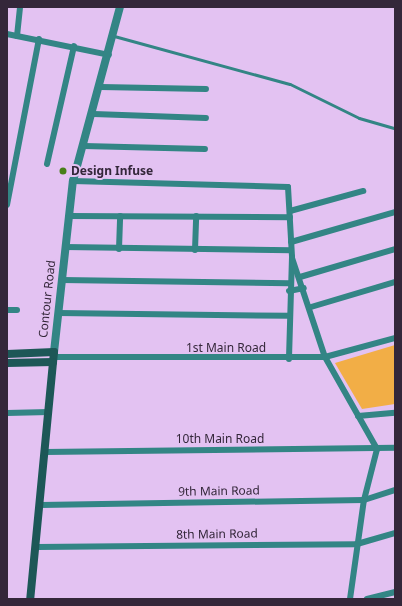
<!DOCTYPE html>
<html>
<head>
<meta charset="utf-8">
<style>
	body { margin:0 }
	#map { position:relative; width:402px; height:606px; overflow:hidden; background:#e3c2f2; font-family:"Noto Sans",sans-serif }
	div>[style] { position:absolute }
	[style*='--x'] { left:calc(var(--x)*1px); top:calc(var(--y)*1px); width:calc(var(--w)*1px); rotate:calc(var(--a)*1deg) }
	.green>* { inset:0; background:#f2ae46 }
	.service>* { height:3px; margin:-1.5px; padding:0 1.5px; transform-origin:1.5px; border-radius:1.5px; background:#338585 }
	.minor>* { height:6px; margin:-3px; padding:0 3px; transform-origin:3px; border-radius:3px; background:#338585 }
	.tertiary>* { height:8px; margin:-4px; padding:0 4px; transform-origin:4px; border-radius:4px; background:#338585 }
	.secondary>* { height:8px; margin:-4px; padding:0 4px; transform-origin:4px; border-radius:4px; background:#1d5757 }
	.dots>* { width:11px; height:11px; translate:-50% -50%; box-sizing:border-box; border:2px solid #e3c2f2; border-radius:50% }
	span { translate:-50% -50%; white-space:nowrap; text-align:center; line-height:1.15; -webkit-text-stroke:4px #e3c2f2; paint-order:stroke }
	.poi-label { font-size:12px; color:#34273a; font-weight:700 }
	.left { translate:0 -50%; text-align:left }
	.street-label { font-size:12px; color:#34273a }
	.frame { position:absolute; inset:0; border:8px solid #34273a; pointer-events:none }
</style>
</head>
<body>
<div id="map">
	<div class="green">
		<i style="clip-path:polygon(395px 345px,395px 404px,362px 409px,335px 363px)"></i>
	</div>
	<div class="service">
		<i style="--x:114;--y:36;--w:182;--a:15.3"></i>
		<i style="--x:290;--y:84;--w:77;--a:26.2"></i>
		<i style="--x:359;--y:118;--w:37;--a:16"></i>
	</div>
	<div class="minor">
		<i style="--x:7;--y:34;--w:104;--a:11.6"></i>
		<i style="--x:17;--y:36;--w:29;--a:-84"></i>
		<i style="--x:101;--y:87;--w:105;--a:1.1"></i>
		<i style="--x:94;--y:114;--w:112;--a:2"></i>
		<i style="--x:84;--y:146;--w:121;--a:1.4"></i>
		<i style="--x:47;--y:164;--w:121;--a:-77.1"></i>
		<i style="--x:73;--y:181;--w:215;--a:1.6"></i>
		<i style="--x:288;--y:187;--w:70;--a:86.7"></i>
		<i style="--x:292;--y:257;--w:102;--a:91.7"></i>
		<i style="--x:7;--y:205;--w:169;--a:-79.1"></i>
		<i style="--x:290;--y:211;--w:76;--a:-15.3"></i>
		<i style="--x:69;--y:216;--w:221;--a:0.3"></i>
		<i style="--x:291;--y:242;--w:108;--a:-16.1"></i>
		<i style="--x:65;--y:247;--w:226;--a:0.8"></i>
		<i style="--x:119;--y:249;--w:33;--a:-88"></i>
		<i style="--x:195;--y:250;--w:34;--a:-88"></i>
		<i style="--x:292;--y:258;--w:104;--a:71.6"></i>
		<i style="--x:325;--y:357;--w:106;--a:60.5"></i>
		<i style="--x:300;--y:277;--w:99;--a:-16.4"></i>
		<i style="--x:62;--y:280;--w:227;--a:0.8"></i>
		<i style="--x:289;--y:291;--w:15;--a:-11"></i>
		<i style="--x:311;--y:307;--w:88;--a:-16.6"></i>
		<i style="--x:7;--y:310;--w:10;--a:0"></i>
		<i style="--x:58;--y:313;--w:232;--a:0.7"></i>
		<i style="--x:53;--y:357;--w:272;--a:0"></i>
		<i style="--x:325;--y:357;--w:73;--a:-15.2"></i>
		<i style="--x:7;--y:413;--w:42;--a:-1.4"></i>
		<i style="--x:358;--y:416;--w:37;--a:-5"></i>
		<i style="--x:45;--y:452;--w:350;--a:-0.7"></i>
		<i style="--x:41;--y:505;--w:323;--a:-0.9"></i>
		<i style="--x:364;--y:500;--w:33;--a:-18"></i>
		<i style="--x:37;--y:547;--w:320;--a:-0.5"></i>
		<i style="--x:357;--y:544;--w:40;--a:-16"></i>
		<i style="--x:350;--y:599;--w:100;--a:-82"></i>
		<i style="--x:364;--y:500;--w:53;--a:-75.7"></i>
		<i style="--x:367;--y:599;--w:29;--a:-14"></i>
	</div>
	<div class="tertiary">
		<i style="--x:54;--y:352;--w:172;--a:-83.7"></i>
		<i style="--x:73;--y:181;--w:180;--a:-74.9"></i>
	</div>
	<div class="secondary">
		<i style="--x:7;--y:354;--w:47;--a:-2.4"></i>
		<i style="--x:54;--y:352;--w:248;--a:95.5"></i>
		<i style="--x:7;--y:363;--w:46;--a:-1.2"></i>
	</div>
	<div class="dots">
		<i style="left:63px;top:171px;background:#477f18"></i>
	</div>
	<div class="poi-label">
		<span class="left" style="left:71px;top:171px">Design Infuse</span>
	</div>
	<div class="street-label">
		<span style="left:47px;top:299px;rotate:-84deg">Contour Road</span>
		<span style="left:226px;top:348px">1st Main Road</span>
		<span style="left:220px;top:439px">10th Main Road</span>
		<span style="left:219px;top:491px;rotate:-1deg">9th Main Road</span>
		<span style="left:217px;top:534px;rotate:-1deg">8th Main Road</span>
	</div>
	<div class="frame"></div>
</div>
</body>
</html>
